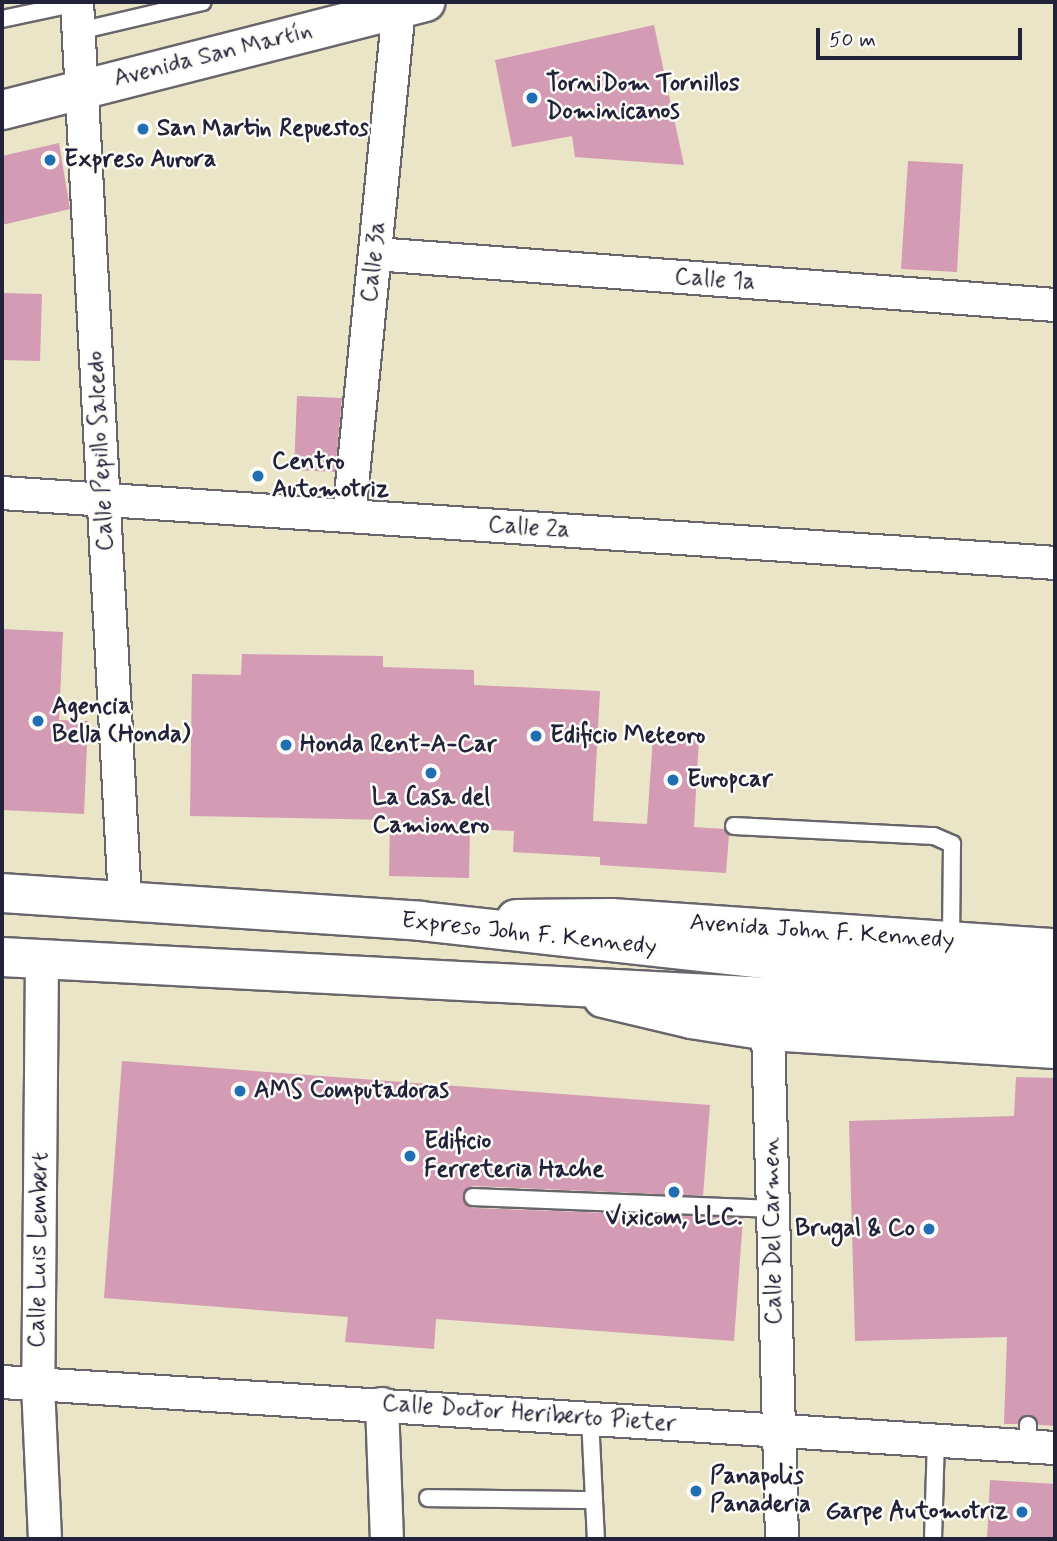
<!DOCTYPE html>
<html>
<head>
<meta charset="utf-8">
<style>
	body { margin:0 }
	#map { position:relative; width:1057px; height:1541px; overflow:hidden; background:#eae5c6; font-family:Mynerve,sans-serif }
	div>[style] { position:absolute }
	[style*='--x'] { left:calc(var(--x)*1px); top:calc(var(--y)*1px); width:calc(var(--w)*1px); rotate:calc(var(--a)*1deg) }
	.building>* { inset:0; background:#d39bb4 }
	.roads { filter:drop-shadow(2px 0 #68666c) drop-shadow(-2px 0 #68666c) drop-shadow(0 2px #68666c) drop-shadow(0 -2px #68666c) }
	.service>* { height:16px; margin:-8px; padding:0 8px; transform-origin:8px; border-radius:8px; background:#fff }
	.minor>* { height:32px; margin:-16px; padding:0 16px; transform-origin:16px; border-radius:16px; background:#fff }
	.secondary>* { height:38px; margin:-19px; padding:0 19px; transform-origin:19px; border-radius:19px; background:#fff }
	.primary>* { height:38px; margin:-19px; padding:0 19px; transform-origin:19px; border-radius:19px; background:#fff }
	.trunk>* { height:38px; margin:-19px; padding:0 19px; transform-origin:19px; border-radius:19px; background:#fff }
	.dots>* { width:19px; height:19px; translate:-50% -50%; box-sizing:border-box; border:4px solid #fdfcf7; border-radius:50% }
	span { translate:-50% -50%; white-space:nowrap; text-align:center; line-height:1.15; -webkit-text-stroke:5px #fdfcf7; paint-order:stroke }
	.street-label { font-size:24px; color:#22223b }
	.poi-label { font-size:24px; color:#22223b; font-weight:700 }
	.left { translate:0 -50%; text-align:left }
	.right { translate:-100% -50%; text-align:right }
	.frame { position:absolute; inset:0; border:4px solid #22223b; pointer-events:none }
	.scale { position:absolute; left:816px; top:28px; width:206px; height:32px; box-sizing:border-box; border:4px solid #22223b; border-top:0; padding-left:9px; font-size:21px; line-height:24px; white-space:nowrap; color:#22223b; -webkit-text-stroke:5px #fdfcf7; paint-order:stroke }
</style>
</head>
<body>
<div id="map">
	<div class="building">
		<i style="clip-path:polygon(654px 25px,684px 165px,575px 157px,572px 136px,512px 147px,495px 60px)"></i>
		<i style="clip-path:polygon(59px 143px,70px 209px,2px 225px,2px 156px)"></i>
		<i style="clip-path:polygon(908px 161px,963px 164px,957px 272px,901px 269px)"></i>
		<i style="clip-path:polygon(2px 293px,42px 294px,40px 361px,2px 360px)"></i>
		<i style="clip-path:polygon(297px 396px,342px 398px,335px 472px,294px 470px)"></i>
		<i style="clip-path:polygon(2px 629px,63px 632px,59px 720px,88px 721px,84px 814px,2px 810px)"></i>
		<i style="clip-path:polygon(242px 654px,383px 656px,383px 667px,474px 670px,474px 685px,600px 691px,593px 821px,647px 824px,653px 737px,699px 739px,694px 827px,724px 829px,729px 835px,726px 873px,600px 865px,600px 857px,513px 852px,514px 831px,470px 829px,469px 878px,389px 876px,390px 820px,190px 816px,192px 674px,241px 675px)"></i>
		<i style="clip-path:polygon(122px 1061px,710px 1105px,703px 1196px,473px 1186px,463px 1197px,473px 1208px,743px 1218px,734px 1341px,436px 1319px,434px 1349px,345px 1342px,348px 1317px,104px 1298px)"></i>
		<i style="clip-path:polygon(1016px 1077px,1055px 1078px,1055px 1426px,1039px 1425px,1029px 1415px,1018px 1424px,1004px 1424px,1007px 1337px,855px 1341px,849px 1121px,1014px 1116px)"></i>
		<i style="clip-path:polygon(990px 1480px,1055px 1484px,1055px 1539px,987px 1539px)"></i>
	</div>
	<div class="roads">
		<div class="service">
			<i style="--x:2;--y:19;--w:77;--a:-12"></i>
			<i style="--x:79;--y:31;--w:127;--a:-13.2"></i>
			<i style="--x:734;--y:826;--w:200;--a:2.9"></i>
			<i style="--x:934;--y:836;--w:20;--a:24"></i>
			<i style="--x:952;--y:844;--w:96;--a:90.6"></i>
			<i style="--x:473;--y:1197;--w:300;--a:2.3"></i>
			<i style="--x:590;--y:1418;--w:121;--a:87.2"></i>
			<i style="--x:1028;--y:1446;--w:21;--a:-90"></i>
			<i style="--x:428;--y:1498;--w:166;--a:0.7"></i>
			<i style="--x:933;--y:1539;--w:99;--a:-88.3"></i>
		</div>
		<div class="minor">
			<i style="--x:77;--y:2;--w:900;--a:86.94"></i>
			<i style="--x:375;--y:254;--w:682;--a:4.29"></i>
			<i style="--x:2;--y:493;--w:1055;--a:3.8"></i>
			<i style="--x:349;--y:516;--w:510;--a:-84.38"></i>
			<i style="--x:42;--y:960;--w:425;--a:90.5"></i>
			<i style="--x:38;--y:1385;--w:154;--a:87.4"></i>
			<i style="--x:768;--y:1031;--w:508;--a:88.42"></i>
			<i style="--x:2;--y:1382;--w:1055;--a:3.59"></i>
			<i style="--x:382;--y:1404;--w:135;--a:87.9"></i>
		</div>
		<div class="secondary">
			<i style="--x:2;--y:110;--w:437;--a:-14.3"></i>
		</div>
		<div class="primary">
			<i style="--x:516;--y:919;--w:95;--a:-0.6"></i>
			<i style="--x:611;--y:918;--w:445;--a:3.9"></i>
			<i style="--x:603;--y:998;--w:90;--a:13.4"></i>
			<i style="--x:691;--y:1019;--w:78;--a:8.9"></i>
			<i style="--x:768;--y:1031;--w:288;--a:3.6"></i>
		</div>
		<div class="trunk">
			<i style="--x:2;--y:893;--w:419;--a:3.8"></i>
			<i style="--x:420;--y:921;--w:353;--a:6.3"></i>
			<i style="--x:771;--y:960;--w:285;--a:3.4"></i>
			<i style="--x:2;--y:957;--w:1054;--a:2.99"></i>
		</div>
	</div>
	<div class="dots">
		<i style="left:532px;top:98px;background:#1f6fb2"></i>
		<i style="left:143px;top:129px;background:#1f6fb2"></i>
		<i style="left:50px;top:160px;background:#1f6fb2"></i>
		<i style="left:258px;top:476px;background:#1f6fb2"></i>
		<i style="left:38px;top:721px;background:#1f6fb2"></i>
		<i style="left:536px;top:736px;background:#1f6fb2"></i>
		<i style="left:286px;top:745px;background:#1f6fb2"></i>
		<i style="left:431px;top:773px;background:#1f6fb2"></i>
		<i style="left:673px;top:780px;background:#1f6fb2"></i>
		<i style="left:240px;top:1091px;background:#1f6fb2"></i>
		<i style="left:410px;top:1156px;background:#1f6fb2"></i>
		<i style="left:674px;top:1192px;background:#1f6fb2"></i>
		<i style="left:929px;top:1229px;background:#1f6fb2"></i>
		<i style="left:696px;top:1491px;background:#1f6fb2"></i>
		<i style="left:1022px;top:1512px;background:#1f6fb2"></i>
	</div>
	<div class="street-label">
		<span style="left:213px;top:55px;rotate:-14deg">Avenida San Martín</span>
		<span style="left:374px;top:262px;rotate:-84deg">Calle 3a</span>
		<span style="left:715px;top:280px;rotate:4deg">Calle 1a</span>
		<span style="left:101px;top:451px;rotate:-93deg">Calle Pepillo Salcedo</span>
		<span style="left:529px;top:528px;rotate:4deg">Calle 2a</span>
		<span style="left:822px;top:932px;rotate:4deg">Avenida John F. Kennedy</span>
		<span style="left:529px;top:934px;rotate:6deg">Expreso John F. Kennedy</span>
		<span style="left:773px;top:1231px;rotate:-91deg">Calle Del Carmen</span>
		<span style="left:39px;top:1250px;rotate:-89deg">Calle Luis Lembert</span>
		<span style="left:529px;top:1414px;rotate:4deg">Calle Doctor Heriberto Pieter</span>
	</div>
	<div class="poi-label">
		<span class="left" style="left:546px;top:98px">TorniDom Tornillos<br>Dominicanos</span>
		<span class="left" style="left:157px;top:129px">San Martin Repuestos</span>
		<span class="left" style="left:64px;top:160px">Expreso Aurora</span>
		<span class="left" style="left:272px;top:476px">Centro<br>Automotriz</span>
		<span class="left" style="left:52px;top:721px">Agencia<br>Bella (Honda)</span>
		<span class="left" style="left:550px;top:736px">Edificio Meteoro</span>
		<span class="left" style="left:300px;top:745px">Honda Rent-A-Car</span>
		<span class="left" style="left:687px;top:780px">Europcar</span>
		<span style="left:431px;top:812px">La Casa del<br>Camionero</span>
		<span class="left" style="left:254px;top:1091px">AMS Computadoras</span>
		<span class="left" style="left:424px;top:1156px">Edificio<br>Ferreteria Hache</span>
		<span style="left:674px;top:1218px">Vixicom, LLC.</span>
		<span class="right" style="left:915px;top:1229px">Brugal &amp; Co</span>
		<span class="left" style="left:710px;top:1491px">Panapolis<br>Panaderia</span>
		<span class="right" style="left:1008px;top:1512px">Garpe Automotriz</span>
	</div>
	<div class="frame"></div>
	<div class="scale">50 m</div>
</div>
</body>
</html>
